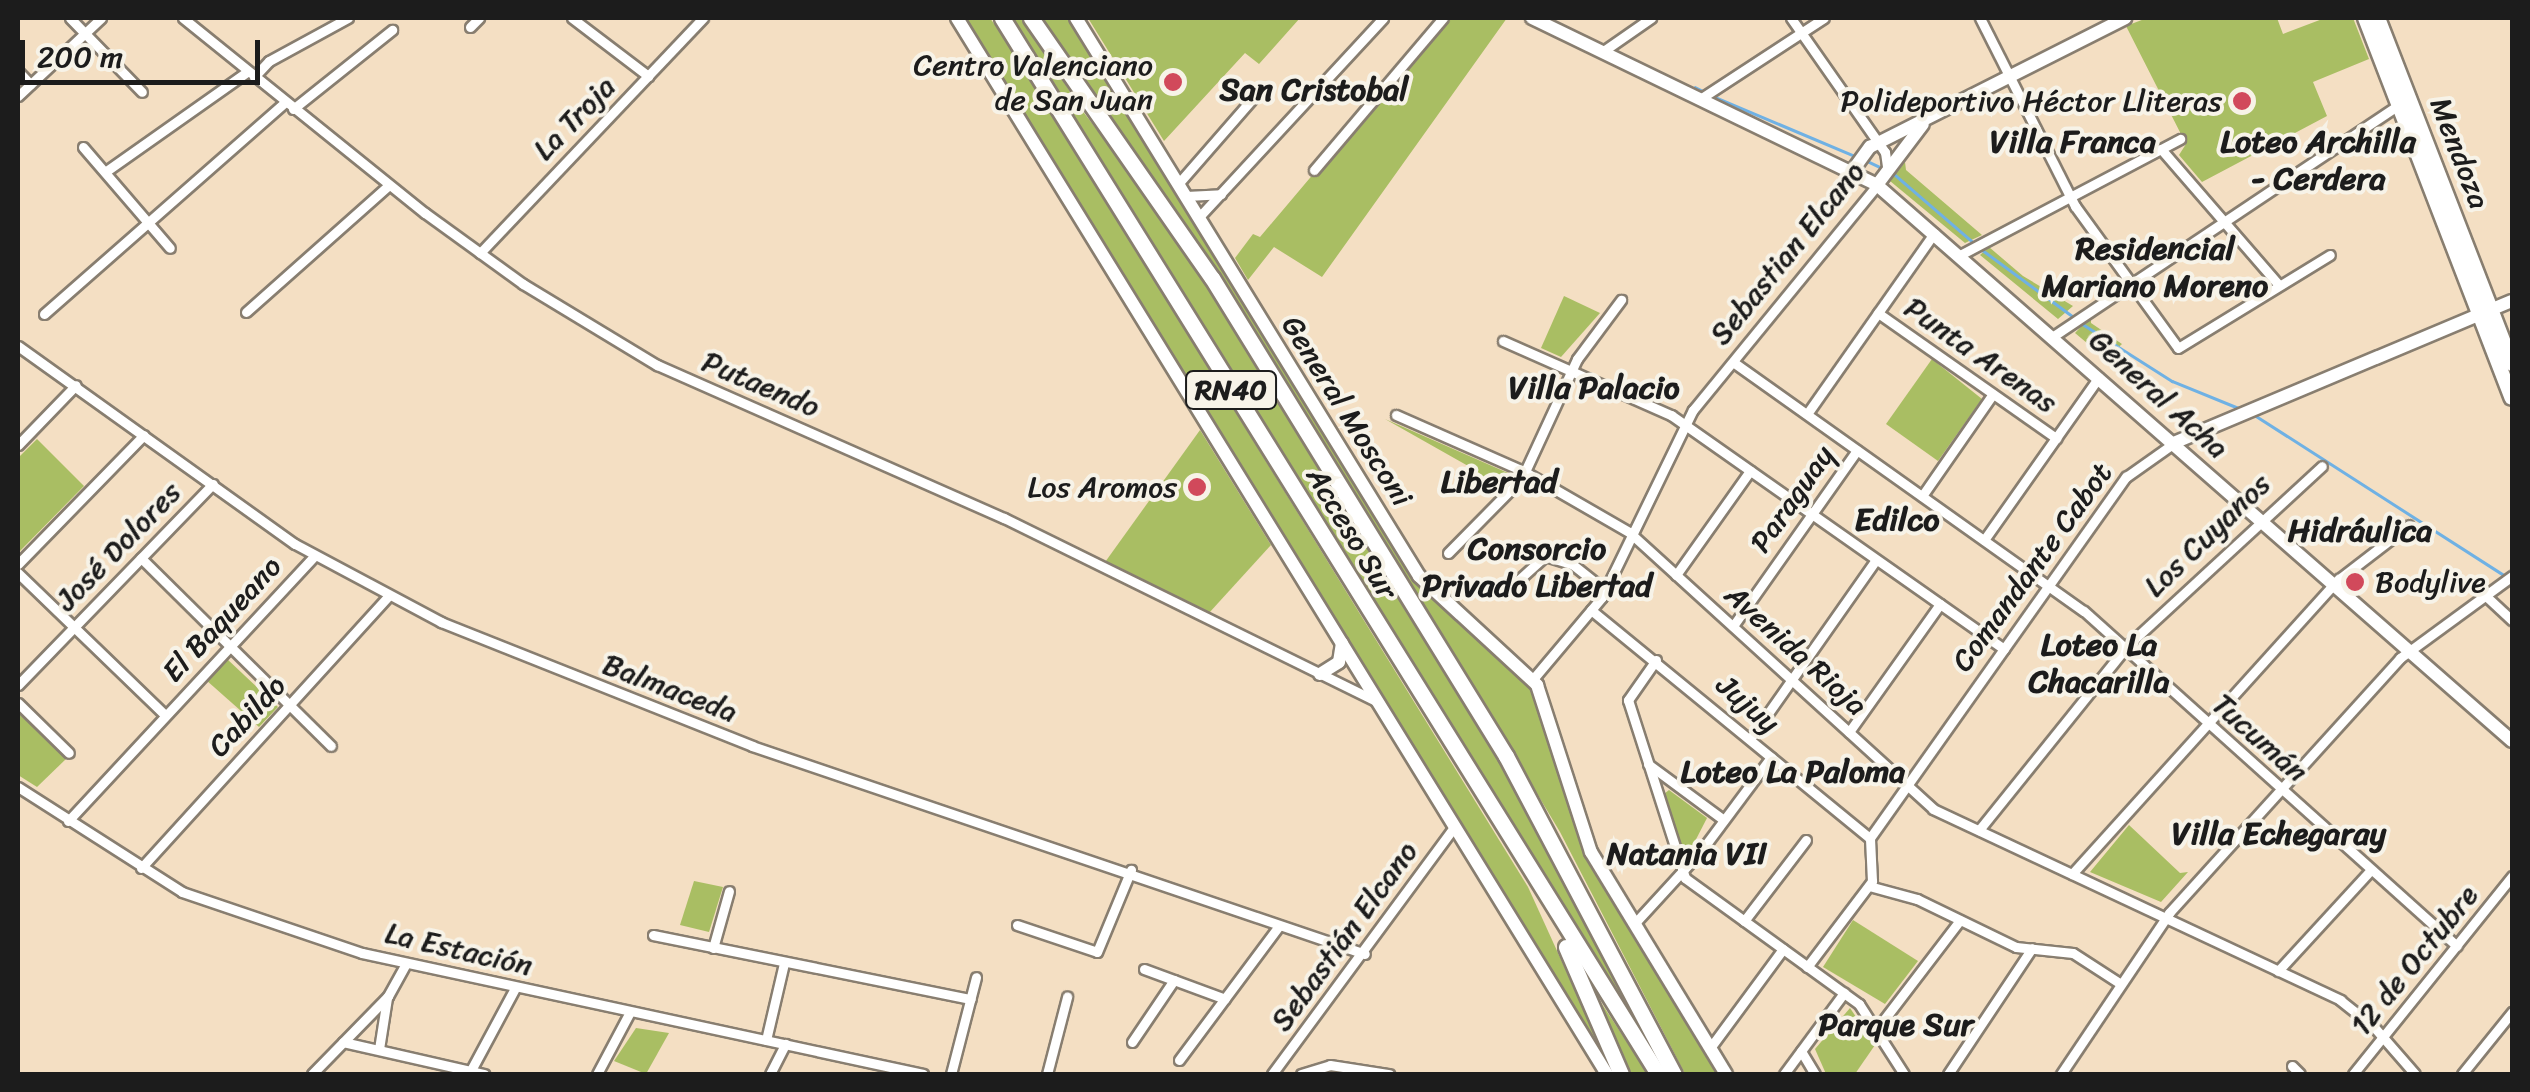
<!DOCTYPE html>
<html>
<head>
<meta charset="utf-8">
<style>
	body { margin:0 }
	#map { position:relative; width:2530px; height:1092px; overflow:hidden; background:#f4dfc3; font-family:Sriracha,sans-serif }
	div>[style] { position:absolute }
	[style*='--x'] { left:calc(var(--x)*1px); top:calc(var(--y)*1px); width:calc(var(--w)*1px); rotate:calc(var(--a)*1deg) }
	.green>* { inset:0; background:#a9be63 }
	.stream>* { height:2.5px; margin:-1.25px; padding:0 1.25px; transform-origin:1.25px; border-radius:1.25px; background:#6fb1e4 }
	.roads { filter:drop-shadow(2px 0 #887e70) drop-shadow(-2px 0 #887e70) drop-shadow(0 2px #887e70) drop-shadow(0 -2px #887e70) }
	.street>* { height:9px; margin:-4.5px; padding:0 4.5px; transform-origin:4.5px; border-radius:4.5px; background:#fff }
	.secondary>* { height:12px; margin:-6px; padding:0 6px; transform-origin:6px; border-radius:6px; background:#fff }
	.primary>* { height:14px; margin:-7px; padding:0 7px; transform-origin:7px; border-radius:7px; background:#fff }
	.highway>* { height:15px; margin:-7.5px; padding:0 7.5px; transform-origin:7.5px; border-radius:7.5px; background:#fff }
	.dots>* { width:28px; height:28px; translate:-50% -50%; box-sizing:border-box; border:5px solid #f7f3e8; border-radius:50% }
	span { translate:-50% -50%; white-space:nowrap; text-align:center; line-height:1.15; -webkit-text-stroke:8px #f7f3e8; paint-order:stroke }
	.shield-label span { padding:2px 8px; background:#f7f3e8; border:2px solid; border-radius:8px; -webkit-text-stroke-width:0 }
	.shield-label { font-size:28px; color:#1c1c1c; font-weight:700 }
	.poi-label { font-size:30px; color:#1c1c1c }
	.right { translate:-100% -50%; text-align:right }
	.left { translate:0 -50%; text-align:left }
	.street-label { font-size:30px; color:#1c1c1c }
	.neighbourhood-label { font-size:32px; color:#1c1c1c; font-weight:700 }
	.frame { position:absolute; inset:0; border:20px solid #1c1c1c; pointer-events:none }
	.scale { position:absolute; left:20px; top:40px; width:240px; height:45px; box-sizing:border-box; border:5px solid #1c1c1c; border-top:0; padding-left:12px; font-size:30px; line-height:35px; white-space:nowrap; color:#1c1c1c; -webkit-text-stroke:8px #f7f3e8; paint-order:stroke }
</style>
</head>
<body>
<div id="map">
	<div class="green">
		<i style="clip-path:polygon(966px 18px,990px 18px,1016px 55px,1528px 887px,1613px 1074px)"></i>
		<i style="clip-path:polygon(1011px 18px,1023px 18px,1081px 109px,1171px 226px,1530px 810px,1668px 1074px)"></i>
		<i style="clip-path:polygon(1040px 18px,1069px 18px,1414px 576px,1533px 689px,1585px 854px,1720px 1074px,1685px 1074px,1560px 832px,1459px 663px,1206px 254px)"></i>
		<i style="clip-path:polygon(1088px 18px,1300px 18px,1259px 64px,1245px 53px,1164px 141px)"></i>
		<i style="clip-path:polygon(1445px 18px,1507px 18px,1322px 277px,1274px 247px,1248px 280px,1235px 258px,1253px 234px,1260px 237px)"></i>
		<i style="clip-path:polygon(2147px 18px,2277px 18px,2283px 34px,2325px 18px,2353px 18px,2369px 59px,2313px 82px,2327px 116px,2202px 182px,2179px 155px,2186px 144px,2126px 26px)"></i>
		<i style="clip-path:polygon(1905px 162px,1906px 170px,1982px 235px,1965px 243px,1890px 181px)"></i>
		<i style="clip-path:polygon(1989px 247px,2023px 276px,2073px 306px,2058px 319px,1980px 255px)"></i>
		<i style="clip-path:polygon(1564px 296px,1600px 313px,1561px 357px,1541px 348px)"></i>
		<i style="clip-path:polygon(2091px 316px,2091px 323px,2122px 344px,2106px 359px,2075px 333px)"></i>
		<i style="clip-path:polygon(1932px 359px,1982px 399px,1938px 461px,1886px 424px)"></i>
		<i style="clip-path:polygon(1385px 419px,1508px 473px,1509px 478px,1497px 491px,1477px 471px)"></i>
		<i style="clip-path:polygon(1200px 430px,1271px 545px,1209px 613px,1103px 565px)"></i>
		<i style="clip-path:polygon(37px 439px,84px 486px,18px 553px,18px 458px)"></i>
		<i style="clip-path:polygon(226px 658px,278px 707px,259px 727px,206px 680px)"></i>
		<i style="clip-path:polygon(18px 713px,67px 758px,37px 787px,18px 775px)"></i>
		<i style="clip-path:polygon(1669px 790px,1707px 818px,1690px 851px,1683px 850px,1674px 828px,1664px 794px)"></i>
		<i style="clip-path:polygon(2129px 825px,2180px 873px,2188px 872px,2161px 902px,2090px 872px)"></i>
		<i style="clip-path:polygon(694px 881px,723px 887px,709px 932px,680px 925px)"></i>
		<i style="clip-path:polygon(1853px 920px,1918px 961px,1885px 1004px,1823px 967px)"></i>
		<i style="clip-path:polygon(1584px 977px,1598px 998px,1648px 1074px,1624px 1074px)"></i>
		<i style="clip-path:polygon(1850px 1008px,1875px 1045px,1855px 1074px,1826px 1074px,1815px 1049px)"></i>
		<i style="clip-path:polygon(636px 1028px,669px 1033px,646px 1074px,614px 1061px)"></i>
	</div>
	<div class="stream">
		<i style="--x:1695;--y:87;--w:9;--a:27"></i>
		<i style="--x:1710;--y:95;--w:157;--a:22.8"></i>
		<i style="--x:1867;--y:161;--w:17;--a:25"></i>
		<i style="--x:1894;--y:174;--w:107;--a:40.8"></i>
		<i style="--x:1981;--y:249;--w:117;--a:36.3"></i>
		<i style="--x:2081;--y:323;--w:108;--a:32.5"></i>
		<i style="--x:2172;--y:381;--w:74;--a:22.1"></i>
		<i style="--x:2253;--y:414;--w:302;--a:32.7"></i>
	</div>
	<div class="roads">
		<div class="street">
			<i style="--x:70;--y:18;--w:103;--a:45.8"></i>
			<i style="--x:183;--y:18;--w:311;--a:38.9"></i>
			<i style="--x:425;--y:213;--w:121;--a:35.9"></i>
			<i style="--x:523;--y:284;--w:157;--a:31.2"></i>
			<i style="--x:657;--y:365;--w:379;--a:23.8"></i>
			<i style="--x:1004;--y:518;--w:415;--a:26.2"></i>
			<i style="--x:572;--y:18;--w:96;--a:37.3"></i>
			<i style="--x:1791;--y:18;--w:164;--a:55"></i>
			<i style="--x:1885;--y:152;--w:15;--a:82"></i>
			<i style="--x:1980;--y:18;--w:211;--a:63.2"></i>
			<i style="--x:2075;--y:206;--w:175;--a:54"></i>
			<i style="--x:2178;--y:348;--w:178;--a:-31.5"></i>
			<i style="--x:470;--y:27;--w:13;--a:-45"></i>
			<i style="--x:1602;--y:52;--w:60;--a:-34.8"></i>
			<i style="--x:18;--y:71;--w:18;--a:47"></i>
			<i style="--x:254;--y:77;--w:22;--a:-47"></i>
			<i style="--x:269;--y:61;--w:90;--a:-28.6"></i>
			<i style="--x:18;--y:96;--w:114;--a:-43.2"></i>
			<i style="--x:1700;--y:99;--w:148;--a:-33.2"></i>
			<i style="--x:293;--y:109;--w:127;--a:-38.6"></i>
			<i style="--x:83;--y:147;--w:133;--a:49.3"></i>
			<i style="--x:2161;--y:149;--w:180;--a:49.1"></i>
			<i style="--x:1314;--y:170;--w:199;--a:-49.7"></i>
			<i style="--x:105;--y:172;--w:174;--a:-35.2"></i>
			<i style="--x:1178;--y:184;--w:125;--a:-48.9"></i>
			<i style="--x:1186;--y:196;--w:35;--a:-3"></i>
			<i style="--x:1199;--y:217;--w:271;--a:-47.2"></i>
			<i style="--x:480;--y:253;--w:324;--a:-46.5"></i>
			<i style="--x:1960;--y:255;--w:249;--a:-27.8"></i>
			<i style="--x:246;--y:312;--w:191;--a:-41.6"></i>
			<i style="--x:1878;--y:313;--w:218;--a:35.1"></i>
			<i style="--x:44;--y:314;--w:321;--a:-41.3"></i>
			<i style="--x:2055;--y:335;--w:417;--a:-33.8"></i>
			<i style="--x:1503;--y:341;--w:184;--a:23.8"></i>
			<i style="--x:1671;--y:415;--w:407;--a:35.1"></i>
			<i style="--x:18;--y:346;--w:340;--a:35.6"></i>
			<i style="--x:295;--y:544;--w:166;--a:28.1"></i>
			<i style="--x:441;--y:622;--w:335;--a:21.7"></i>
			<i style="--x:752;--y:746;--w:647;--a:18.74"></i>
			<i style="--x:1733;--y:362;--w:430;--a:35.4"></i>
			<i style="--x:2084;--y:611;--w:501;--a:41.93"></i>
			<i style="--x:1807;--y:414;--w:221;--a:-54.9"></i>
			<i style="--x:1396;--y:415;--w:141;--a:23.8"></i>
			<i style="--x:1525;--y:472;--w:120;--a:30"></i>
			<i style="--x:1629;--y:532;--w:411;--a:42.3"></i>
			<i style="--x:1933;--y:809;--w:450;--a:25.1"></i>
			<i style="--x:2340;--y:1000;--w:43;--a:38.5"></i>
			<i style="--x:2374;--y:1027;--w:62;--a:48.9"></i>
			<i style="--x:18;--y:445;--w:83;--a:-46"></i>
			<i style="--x:1922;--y:496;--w:124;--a:-55.2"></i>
			<i style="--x:1984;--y:540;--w:199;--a:-54.8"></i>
			<i style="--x:1448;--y:553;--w:105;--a:-45.4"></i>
			<i style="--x:1522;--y:478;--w:131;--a:-65.2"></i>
			<i style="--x:1577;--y:359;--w:74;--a:-53.3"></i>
			<i style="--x:141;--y:558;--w:267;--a:44.7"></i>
			<i style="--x:18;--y:564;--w:180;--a:-45.7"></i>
			<i style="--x:18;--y:573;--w:204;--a:44"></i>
			<i style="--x:1676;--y:575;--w:128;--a:-54.6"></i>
			<i style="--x:1513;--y:585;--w:43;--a:-42.2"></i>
			<i style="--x:1545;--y:556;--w:28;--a:17"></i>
			<i style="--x:1572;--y:564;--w:43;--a:38.5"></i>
			<i style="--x:2487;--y:597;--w:34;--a:43"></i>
			<i style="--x:1591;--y:610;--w:360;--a:39.3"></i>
			<i style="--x:1733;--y:626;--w:215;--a:-54.8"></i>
			<i style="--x:1656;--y:660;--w:49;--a:125"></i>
			<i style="--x:1628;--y:700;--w:187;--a:72.2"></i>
			<i style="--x:1685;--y:878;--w:215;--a:35.9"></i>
			<i style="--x:1859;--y:1004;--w:83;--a:57.3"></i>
			<i style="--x:1533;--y:679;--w:107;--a:-49.9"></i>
			<i style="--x:1602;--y:597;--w:208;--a:-64.1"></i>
			<i style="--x:1693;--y:410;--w:291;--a:-50.7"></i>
			<i style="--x:18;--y:685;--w:280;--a:-45.9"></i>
			<i style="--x:18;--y:703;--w:71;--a:44.4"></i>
			<i style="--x:1849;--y:732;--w:157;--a:-54.6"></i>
			<i style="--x:1750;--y:739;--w:219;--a:-54.9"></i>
			<i style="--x:1648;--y:764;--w:94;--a:36.4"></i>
			<i style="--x:18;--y:787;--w:195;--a:32.6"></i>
			<i style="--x:182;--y:892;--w:190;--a:18.7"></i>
			<i style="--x:362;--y:953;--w:574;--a:12.17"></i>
			<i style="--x:68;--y:821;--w:362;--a:-47.1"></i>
			<i style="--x:1979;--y:830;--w:236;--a:-51.2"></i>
			<i style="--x:2127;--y:646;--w:265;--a:-42.7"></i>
			<i style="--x:1870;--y:838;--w:443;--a:-54.7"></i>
			<i style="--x:2126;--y:477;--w:59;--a:-35.3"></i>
			<i style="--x:141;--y:868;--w:367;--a:-47.7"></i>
			<i style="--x:2072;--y:874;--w:398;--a:-47.9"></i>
			<i style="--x:2339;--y:579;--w:88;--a:-37.6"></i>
			<i style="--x:1869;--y:886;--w:50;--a:15.2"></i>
			<i style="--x:1917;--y:899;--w:110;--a:25.9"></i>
			<i style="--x:2016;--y:947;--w:57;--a:6"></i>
			<i style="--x:2073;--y:953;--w:57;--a:32.9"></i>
			<i style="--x:1744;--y:921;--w:102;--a:-52.6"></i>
			<i style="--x:1634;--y:924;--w:99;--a:-47.5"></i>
			<i style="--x:1701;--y:851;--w:117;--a:-53.3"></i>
			<i style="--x:1017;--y:925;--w:84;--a:18.6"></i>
			<i style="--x:1097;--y:952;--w:89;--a:-67.5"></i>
			<i style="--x:653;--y:935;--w:324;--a:11.4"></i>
			<i style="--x:713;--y:948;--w:59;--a:-74.3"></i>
			<i style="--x:1807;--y:967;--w:108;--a:-52.9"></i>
			<i style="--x:1872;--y:881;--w:43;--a:-92.7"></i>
			<i style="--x:1144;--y:969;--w:86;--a:20.3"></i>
			<i style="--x:2278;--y:971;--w:136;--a:-47.4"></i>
			<i style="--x:1876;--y:1030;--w:138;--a:-52.6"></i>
			<i style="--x:766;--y:1040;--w:79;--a:-76.8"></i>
			<i style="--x:343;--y:1042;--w:145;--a:12.8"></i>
			<i style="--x:1132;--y:1042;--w:75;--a:-55.9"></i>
			<i style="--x:1710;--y:1048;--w:123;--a:-53.6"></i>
			<i style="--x:379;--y:1049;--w:52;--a:-81.1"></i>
			<i style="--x:1801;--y:1051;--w:27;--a:59"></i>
			<i style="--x:1179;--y:1060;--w:166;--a:-53.3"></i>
			<i style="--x:2292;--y:1066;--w:11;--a:45"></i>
			<i style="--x:470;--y:1072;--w:95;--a:-61.8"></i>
			<i style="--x:312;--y:1074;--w:109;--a:-45.7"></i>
			<i style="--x:388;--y:996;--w:37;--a:-61"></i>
			<i style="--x:597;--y:1074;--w:70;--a:-62"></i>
			<i style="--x:770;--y:1074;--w:34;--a:-63"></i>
			<i style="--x:951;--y:1074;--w:100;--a:-75.5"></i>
			<i style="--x:1047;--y:1074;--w:80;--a:-75.4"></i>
			<i style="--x:1272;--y:1074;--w:308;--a:-53.6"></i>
			<i style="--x:1301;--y:1074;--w:30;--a:-17"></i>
			<i style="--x:1330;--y:1065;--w:60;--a:8.7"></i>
			<i style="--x:1784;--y:1074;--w:101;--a:-53.5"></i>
			<i style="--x:1948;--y:1074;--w:151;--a:-56.3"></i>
			<i style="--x:2061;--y:1074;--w:194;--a:-56.1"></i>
			<i style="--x:2169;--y:913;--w:344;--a:-47.8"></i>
			<i style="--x:2400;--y:658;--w:139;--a:-36.2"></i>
			<i style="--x:2353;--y:1074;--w:254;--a:-51.2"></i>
			<i style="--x:2462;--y:1074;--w:80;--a:-51.1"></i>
		</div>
		<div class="secondary">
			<i style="--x:957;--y:18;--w:1240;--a:58.39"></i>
			<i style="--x:1076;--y:18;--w:655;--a:58.42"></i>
			<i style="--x:1419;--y:576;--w:161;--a:42.7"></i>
			<i style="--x:1537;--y:685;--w:176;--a:72.1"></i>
			<i style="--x:1591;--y:852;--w:260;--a:58.7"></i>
			<i style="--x:1532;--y:18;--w:383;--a:25.8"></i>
			<i style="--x:1877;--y:185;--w:844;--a:41.21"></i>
			<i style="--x:1853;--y:170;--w:29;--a:-54"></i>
			<i style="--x:1870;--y:147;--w:286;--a:-26.8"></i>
			<i style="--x:1877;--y:185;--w:76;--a:-53"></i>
			<i style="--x:2176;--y:442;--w:364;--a:-22.8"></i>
			<i style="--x:1320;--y:674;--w:22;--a:-32"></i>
			<i style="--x:1339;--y:662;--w:19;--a:-81"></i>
		</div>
		<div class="primary">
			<i style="--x:2365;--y:18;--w:407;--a:68.9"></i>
			<i style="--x:2378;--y:18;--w:371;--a:68.8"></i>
		</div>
		<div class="highway">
			<i style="--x:1002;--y:18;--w:1243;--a:58.15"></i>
			<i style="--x:1031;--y:18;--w:317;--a:55.2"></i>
			<i style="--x:1212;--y:278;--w:561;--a:58.41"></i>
			<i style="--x:1506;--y:756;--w:360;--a:62.2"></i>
			<i style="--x:1566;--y:947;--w:138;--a:66.6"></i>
		</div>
	</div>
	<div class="dots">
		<i style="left:1173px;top:82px;background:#d1495b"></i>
		<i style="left:2242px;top:101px;background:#d1495b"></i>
		<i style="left:1197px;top:487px;background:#d1495b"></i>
		<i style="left:2355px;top:582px;background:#d1495b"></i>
	</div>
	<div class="shield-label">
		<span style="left:1231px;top:390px">RN40</span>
	</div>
	<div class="poi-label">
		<span class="right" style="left:1153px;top:82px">Centro Valenciano<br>de San Juan</span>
		<span class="right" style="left:2222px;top:101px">Polideportivo Héctor Lliteras</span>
		<span class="right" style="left:1177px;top:487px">Los Aromos</span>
		<span class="left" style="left:2375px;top:582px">Bodylive</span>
	</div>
	<div class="street-label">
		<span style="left:574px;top:118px;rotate:-46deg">La Troja</span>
		<span style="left:2460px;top:153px;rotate:69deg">Mendoza</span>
		<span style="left:1787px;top:253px;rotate:-51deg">Sebastian Elcano</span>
		<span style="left:1981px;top:355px;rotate:35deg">Punta Arenas</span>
		<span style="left:761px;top:384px;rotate:23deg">Putaendo</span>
		<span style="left:2159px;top:394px;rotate:42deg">General Acha</span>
		<span style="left:1347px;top:411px;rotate:58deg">General Mosconi</span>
		<span style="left:1792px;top:499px;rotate:-55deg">Paraguay</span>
		<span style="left:1352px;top:533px;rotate:59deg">Acceso Sur</span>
		<span style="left:2207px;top:535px;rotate:-44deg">Los Cuyanos</span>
		<span style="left:118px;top:546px;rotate:-46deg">José Dolores</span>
		<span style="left:2032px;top:567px;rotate:-54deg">Comandante Cabot</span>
		<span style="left:222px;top:619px;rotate:-47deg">El Baqueano</span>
		<span style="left:1796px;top:650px;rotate:42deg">Avenida Rioja</span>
		<span style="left:670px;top:688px;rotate:21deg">Balmaceda</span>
		<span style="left:1748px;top:704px;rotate:41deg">Jujuy</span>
		<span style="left:247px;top:716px;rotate:-47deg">Cabildo</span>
		<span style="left:2260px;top:738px;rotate:42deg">Tucumán</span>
		<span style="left:1344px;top:936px;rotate:-54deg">Sebastián Elcano</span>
		<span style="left:459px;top:949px;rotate:13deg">La Estación</span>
		<span style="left:2414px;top:960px;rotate:-51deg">12 de Octubre</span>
	</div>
	<div class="neighbourhood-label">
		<span style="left:1314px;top:90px">San Cristobal</span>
		<span style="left:2073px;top:142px">Villa Franca</span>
		<span style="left:2318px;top:161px">Loteo Archilla<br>- Cerdera</span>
		<span style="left:2155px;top:268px">Residencial<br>Mariano Moreno</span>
		<span style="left:1594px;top:388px">Villa Palacio</span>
		<span style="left:1499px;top:482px">Libertad</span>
		<span style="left:1897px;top:520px">Edilco</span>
		<span style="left:2360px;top:531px">Hidráulica</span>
		<span style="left:1537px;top:568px">Consorcio<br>Privado Libertad</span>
		<span style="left:2099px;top:664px">Loteo La<br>Chacarilla</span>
		<span style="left:1793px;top:772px">Loteo La Paloma</span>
		<span style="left:2279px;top:834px">Villa Echegaray</span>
		<span style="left:1687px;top:854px">Natania VII</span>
		<span style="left:1896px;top:1025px">Parque Sur</span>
	</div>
	<div class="frame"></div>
	<div class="scale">200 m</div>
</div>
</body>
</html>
